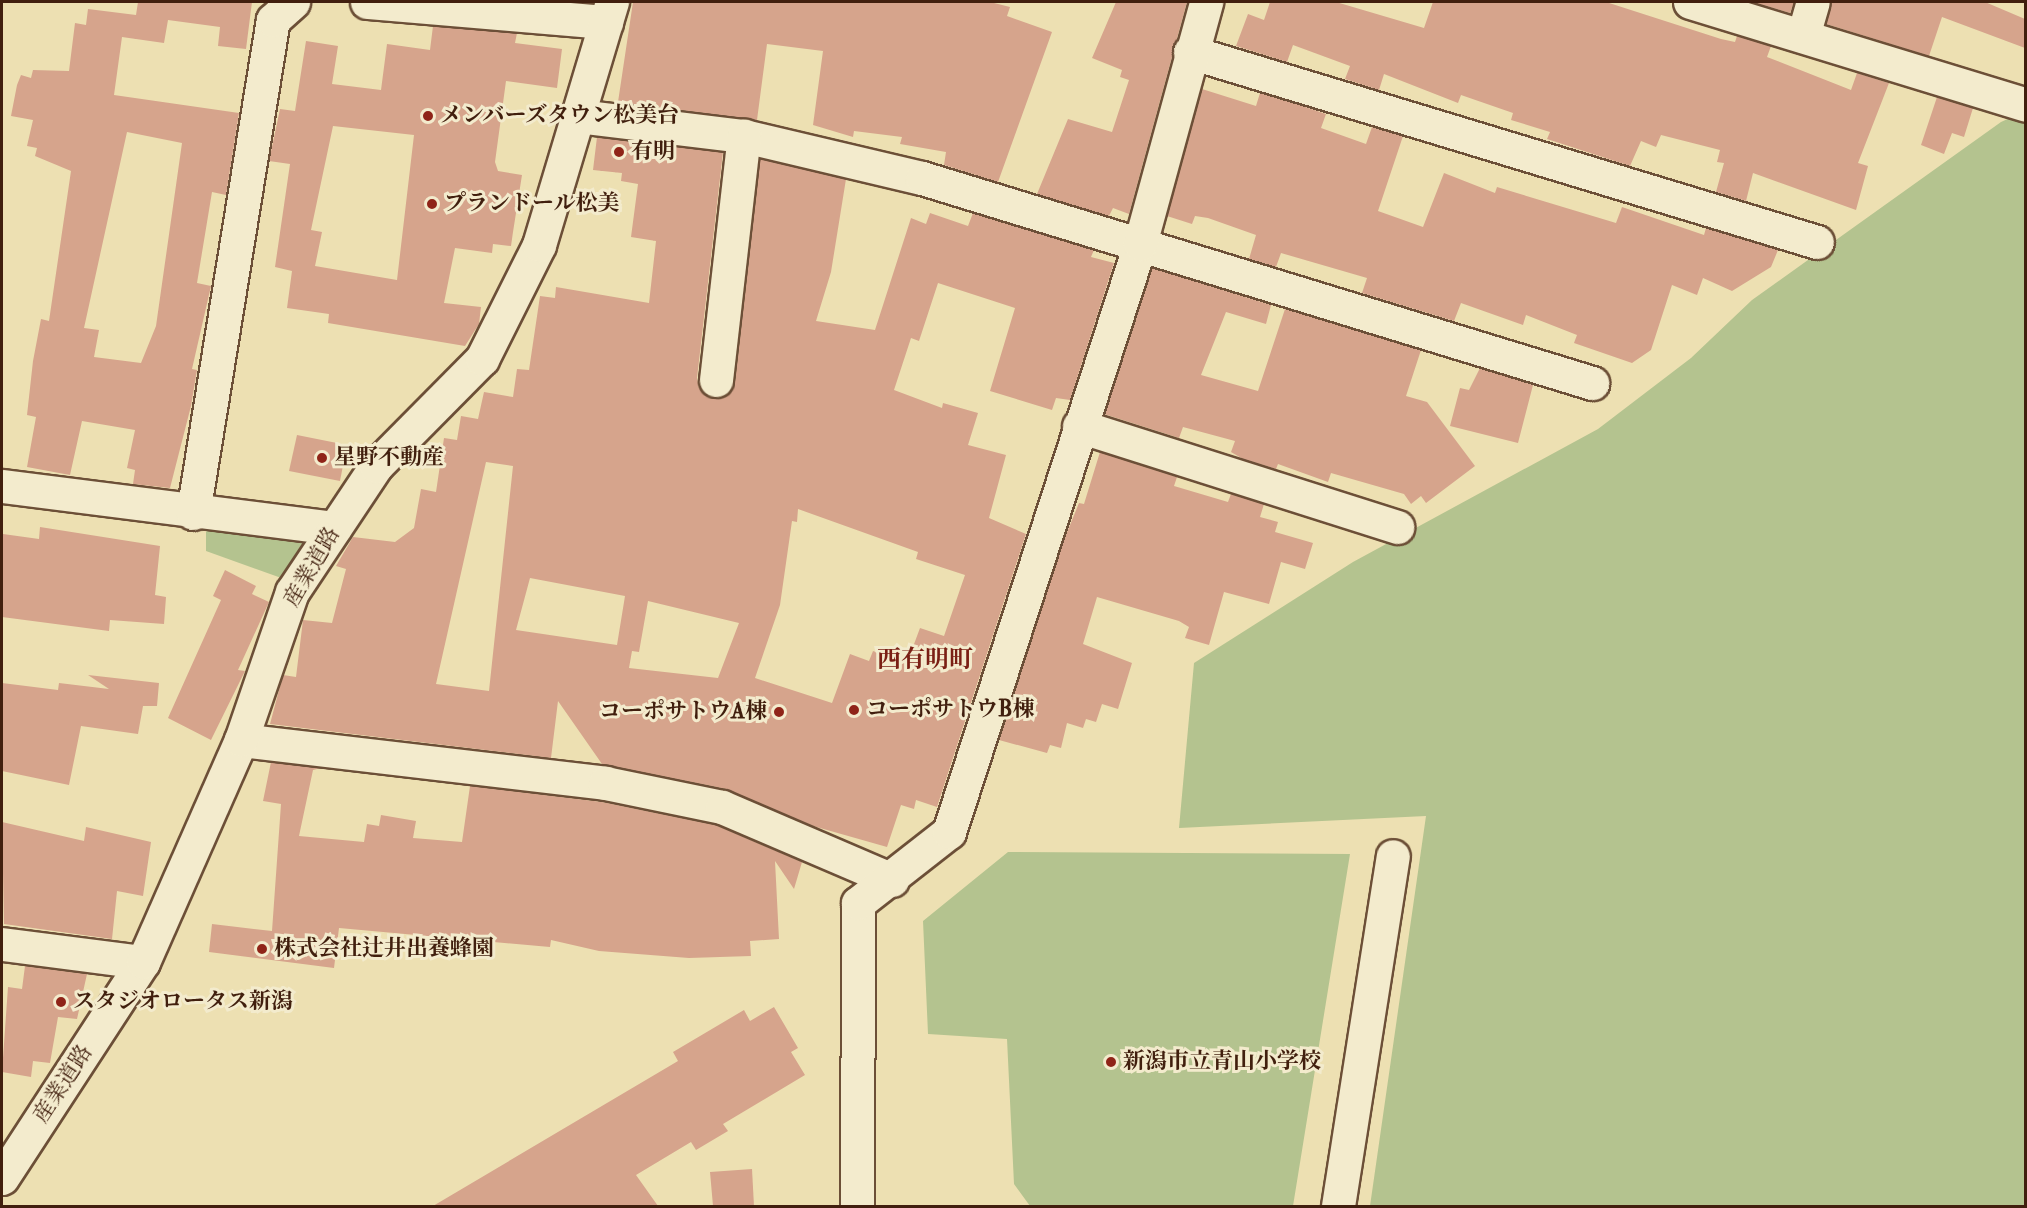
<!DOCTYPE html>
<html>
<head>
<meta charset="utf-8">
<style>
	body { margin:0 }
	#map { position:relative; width:2027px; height:1208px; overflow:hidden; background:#ede0b2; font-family:"IM FELL Double Pica","Noto Serif JP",serif }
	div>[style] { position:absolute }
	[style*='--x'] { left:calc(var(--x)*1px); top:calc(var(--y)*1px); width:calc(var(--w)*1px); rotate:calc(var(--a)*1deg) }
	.green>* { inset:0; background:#b4c38f }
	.building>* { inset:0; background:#d6a48c }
	.roads { filter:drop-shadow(2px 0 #6c4f37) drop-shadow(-2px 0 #6c4f37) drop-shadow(0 2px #6c4f37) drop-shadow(0 -2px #6c4f37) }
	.minor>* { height:33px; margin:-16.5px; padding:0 16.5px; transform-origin:16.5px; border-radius:16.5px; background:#f3ebcd }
	.dots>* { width:16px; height:16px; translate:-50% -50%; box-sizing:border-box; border:3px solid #f3ebcd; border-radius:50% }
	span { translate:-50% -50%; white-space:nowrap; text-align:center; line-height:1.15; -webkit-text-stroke:6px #f3ebcd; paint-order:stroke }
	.poi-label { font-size:22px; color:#411f0e; font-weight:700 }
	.left { translate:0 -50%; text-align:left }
	.right { translate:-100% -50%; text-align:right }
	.street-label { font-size:22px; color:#411f0e }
	.neighbourhood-label { font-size:24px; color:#7a1f14; font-weight:700 }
	.frame { position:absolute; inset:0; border:3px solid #411f0e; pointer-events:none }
</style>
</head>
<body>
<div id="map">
	<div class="green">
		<i style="clip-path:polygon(2025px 111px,2025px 1206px,1370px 1206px,1426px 816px,1179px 828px,1194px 663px,1353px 562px,1598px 429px,1691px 358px,1752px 300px,2001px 122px)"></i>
		<i style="clip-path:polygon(217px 522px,305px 540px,287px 580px,206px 551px,206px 532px)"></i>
		<i style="clip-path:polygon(1008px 852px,1350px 854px,1293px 1206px,1030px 1206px,1014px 1184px,1007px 1039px,928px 1034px,923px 921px)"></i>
	</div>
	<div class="building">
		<i style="clip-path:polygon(evenodd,138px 2px,252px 2px,246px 49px,218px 46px,220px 27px,168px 20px,164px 43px,122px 37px,114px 95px,239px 113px,226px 195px,212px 192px,197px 283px,211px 286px,192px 369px,197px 370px,191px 406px,170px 488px,133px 484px,135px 470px,127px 468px,135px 430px,82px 421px,70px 475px,27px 467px,36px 417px,27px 415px,33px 361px,41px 319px,49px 321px,71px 171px,35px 156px,37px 148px,27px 146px,33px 120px,11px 116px,17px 85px,21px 75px,31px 78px,33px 70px,69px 71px,75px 23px,86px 25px,88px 9px,136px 15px,138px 2px,127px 132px,182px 143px,156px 326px,141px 363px,94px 357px,99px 330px,84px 328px,127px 132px)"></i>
		<i style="clip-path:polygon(633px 2px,990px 2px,1010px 7px,1007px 16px,1052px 32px,998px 182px,944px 165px,946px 152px,900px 144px,902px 137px,854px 131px,853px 137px,813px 125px,823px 51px,767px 44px,757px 120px,618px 102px)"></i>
		<i style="clip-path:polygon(1116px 2px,1187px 2px,1129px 214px,1113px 208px,1109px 216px,1037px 194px,1068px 119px,1112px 132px,1129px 80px,1120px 77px,1122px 70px,1092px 58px)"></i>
		<i style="clip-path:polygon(1270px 2px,1336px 2px,1424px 28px,1433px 2px,1606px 2px,1721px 39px,1735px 42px,1737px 36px,1771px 46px,1767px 57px,1851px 90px,1857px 73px,1889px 83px,1858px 163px,1868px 166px,1856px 210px,1753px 173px,1746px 201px,1716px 192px,1724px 163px,1717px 162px,1720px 150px,1661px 135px,1656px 147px,1641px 141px,1630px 166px,1547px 139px,1550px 132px,1511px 120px,1513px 113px,1461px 95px,1458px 103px,1384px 74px,1379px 90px,1345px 79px,1350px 66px,1293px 45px,1287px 62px,1236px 46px,1248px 14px,1264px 20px)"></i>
		<i style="clip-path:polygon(1752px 2px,1794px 2px,1790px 13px)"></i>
		<i style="clip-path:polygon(1831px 2px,1985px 2px,2025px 19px,2025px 48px,1942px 17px,1929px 56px,1826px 24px)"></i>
		<i style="clip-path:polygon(evenodd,433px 26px,517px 33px,515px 43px,562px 49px,557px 88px,506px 81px,495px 162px,498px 171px,522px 175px,513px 232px,511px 246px,493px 244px,492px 253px,455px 248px,444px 303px,481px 307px,479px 324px,465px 346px,328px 323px,329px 314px,287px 308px,292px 271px,275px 267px,290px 164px,269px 161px,280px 109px,295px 111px,306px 41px,338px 46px,332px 84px,381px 90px,387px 44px,430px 50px,433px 26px,333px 126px,414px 135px,397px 280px,315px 266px,322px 232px,311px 230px,333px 126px)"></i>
		<i style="clip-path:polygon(1202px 89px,1256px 106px,1260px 93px,1294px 103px,1326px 114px,1321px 128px,1366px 144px,1372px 127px,1403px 136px,1378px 211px,1423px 227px,1444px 173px,1495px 193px,1497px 187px,1616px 223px,1622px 207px,1704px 235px,1706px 228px,1778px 250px,1771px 267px,1732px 291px,1703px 278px,1697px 295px,1672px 285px,1651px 350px,1632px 363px,1574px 343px,1577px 335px,1526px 315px,1523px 325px,1461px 303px,1454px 321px,1362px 293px,1367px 278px,1281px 253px,1276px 267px,1249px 259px,1256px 235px,1208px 218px,1195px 216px,1192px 224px,1167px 216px)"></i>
		<i style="clip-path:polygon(1937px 97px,1973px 108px,1964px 137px,1952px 133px,1944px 154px,1921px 145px)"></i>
		<i style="clip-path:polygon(evenodd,597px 137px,723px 152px,697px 378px,699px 388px,713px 398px,724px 397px,735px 382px,760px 159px,846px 179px,831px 272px,816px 321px,875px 330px,911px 218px,926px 224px,930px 213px,968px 226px,973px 213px,1094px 250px,1091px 257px,1114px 263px,1070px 400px,1056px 398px,1052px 410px,990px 391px,1015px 308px,938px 283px,919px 341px,911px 338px,894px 390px,942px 408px,943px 403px,978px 413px,968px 445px,1006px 455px,989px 518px,1026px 534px,937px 807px,916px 800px,914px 809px,901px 805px,887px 847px,813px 826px,726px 789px,602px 764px,558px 701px,551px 758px,270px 724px,283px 675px,296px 677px,303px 620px,332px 623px,346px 569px,336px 566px,353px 537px,395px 542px,414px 528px,421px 489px,436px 492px,444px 438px,457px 440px,461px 416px,478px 419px,484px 392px,513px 397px,517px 369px,529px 370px,540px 296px,555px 298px,556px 287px,649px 303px,656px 241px,631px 237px,638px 184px,621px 181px,622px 173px,593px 170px,597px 137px,486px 462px,513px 466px,489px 691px,436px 684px,486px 462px,597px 137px,798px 509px,918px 552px,916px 559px,965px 575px,944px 636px,920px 628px,907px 663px,873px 651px,869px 661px,850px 654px,832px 703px,755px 678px,780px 605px,792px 521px,797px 522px,798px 509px,597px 137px,530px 578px,625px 596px,617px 645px,516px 630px,530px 578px,597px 137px,648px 601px,739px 623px,718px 678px,629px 668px,632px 651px,639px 652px,648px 601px)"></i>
		<i style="clip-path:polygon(1152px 268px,1271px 305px,1266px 324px,1226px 312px,1201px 375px,1258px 391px,1285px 309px,1421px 350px,1406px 396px,1427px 402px,1475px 466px,1426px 503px,1421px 496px,1411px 504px,1404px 494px,1331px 473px,1328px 482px,1278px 464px,1276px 469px,1243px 459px,1231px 452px,1235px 441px,1183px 427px,1179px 438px,1104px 414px)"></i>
		<i style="clip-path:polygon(1480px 368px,1533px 385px,1518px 443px,1450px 426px,1460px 388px,1469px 390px)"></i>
		<i style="clip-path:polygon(297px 435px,347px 445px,340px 481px,289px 471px)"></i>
		<i style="clip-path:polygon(1100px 452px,1177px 477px,1174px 486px,1228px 502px,1231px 494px,1264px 504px,1260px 517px,1278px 522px,1275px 532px,1313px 543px,1305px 569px,1281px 562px,1269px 604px,1224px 592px,1209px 645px,1185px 638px,1189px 627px,1179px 621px,1097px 597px,1083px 644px,1132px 663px,1118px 709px,1102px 704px,1096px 722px,1086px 719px,1083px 728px,1067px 723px,1061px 748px,1050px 745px,1047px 753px,999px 740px,1061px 547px,1079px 503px,1084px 504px)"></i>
		<i style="clip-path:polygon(40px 527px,160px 546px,155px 595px,166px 597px,164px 624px,110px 620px,109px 631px,2px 617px,3px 534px,39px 539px)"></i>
		<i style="clip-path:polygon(225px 570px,256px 586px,252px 594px,269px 602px,238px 670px,245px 671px,211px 740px,168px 718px,221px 600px,213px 596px)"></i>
		<i style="clip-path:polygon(88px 675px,159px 683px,157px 706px,143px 706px,138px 734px,81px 726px,69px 785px,2px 771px,2px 683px,58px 690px,59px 683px,109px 689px)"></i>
		<i style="clip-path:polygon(271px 762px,321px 768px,313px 770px,299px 836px,364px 842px,367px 824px,379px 826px,381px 815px,416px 821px,413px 838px,462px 842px,470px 786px,602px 802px,716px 825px,802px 862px,794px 889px,775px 861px,779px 939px,750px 941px,751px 956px,689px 958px,599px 951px,551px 940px,550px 947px,339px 928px,334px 968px,209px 952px,212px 924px,272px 931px,281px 804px,263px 801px)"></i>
		<i style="clip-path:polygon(2px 822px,84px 841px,86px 827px,151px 842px,143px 896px,117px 891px,112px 939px,4px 924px)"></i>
		<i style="clip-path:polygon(25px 966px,87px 974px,77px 1019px,58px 1017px,50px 1063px,33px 1061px,31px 1077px,2px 1072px,8px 987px,22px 989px)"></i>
		<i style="clip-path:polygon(774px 1007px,798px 1048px,791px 1052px,805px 1075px,723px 1124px,728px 1131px,696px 1150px,691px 1142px,636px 1175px,658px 1206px,433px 1206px,678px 1061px,673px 1052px,744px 1010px,750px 1021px)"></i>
		<i style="clip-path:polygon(752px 1169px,754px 1206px,713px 1206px,710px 1172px)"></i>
	</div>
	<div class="roads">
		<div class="minor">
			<i style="--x:367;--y:2;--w:240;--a:4.8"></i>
			<i style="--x:1690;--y:2;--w:351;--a:17"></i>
			<i style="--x:1803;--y:36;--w:35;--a:-74"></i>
			<i style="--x:1190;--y:52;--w:655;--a:16.86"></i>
			<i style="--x:578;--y:116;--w:167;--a:6.9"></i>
			<i style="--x:744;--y:136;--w:183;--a:13.3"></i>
			<i style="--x:922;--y:178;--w:701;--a:17.01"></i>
			<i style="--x:716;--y:380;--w:246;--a:-83.5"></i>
			<i style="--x:1079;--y:426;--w:334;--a:17.6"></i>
			<i style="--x:2;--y:486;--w:335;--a:7.2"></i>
			<i style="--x:193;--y:513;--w:499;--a:-80.8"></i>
			<i style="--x:273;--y:20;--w:27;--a:-42"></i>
			<i style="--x:241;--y:740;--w:367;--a:6.7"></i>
			<i style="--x:605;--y:783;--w:119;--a:11.6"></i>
			<i style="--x:722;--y:807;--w:185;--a:23.2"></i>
			<i style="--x:2;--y:944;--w:142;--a:7.3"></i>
			<i style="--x:2;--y:1178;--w:258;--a:-56.9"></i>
			<i style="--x:143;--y:962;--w:243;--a:-66.2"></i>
			<i style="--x:241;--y:740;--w:157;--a:-71"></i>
			<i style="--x:292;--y:592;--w:151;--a:-56.3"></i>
			<i style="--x:376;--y:466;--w:151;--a:-45.3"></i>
			<i style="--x:482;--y:359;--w:127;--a:-63.4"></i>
			<i style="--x:539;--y:245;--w:254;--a:-73.3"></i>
			<i style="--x:857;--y:1206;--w:303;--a:-89.8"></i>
			<i style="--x:858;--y:903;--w:115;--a:-38"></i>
			<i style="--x:949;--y:832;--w:618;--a:-72"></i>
			<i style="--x:1140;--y:244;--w:251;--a:-74.7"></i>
			<i style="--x:1338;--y:1206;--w:354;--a:-81.1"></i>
		</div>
	</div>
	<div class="dots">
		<i style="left:428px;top:116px;background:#8f2418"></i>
		<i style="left:619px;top:152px;background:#8f2418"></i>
		<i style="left:432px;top:204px;background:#8f2418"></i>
		<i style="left:322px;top:458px;background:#8f2418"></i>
		<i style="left:854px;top:710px;background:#8f2418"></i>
		<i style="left:779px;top:712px;background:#8f2418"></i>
		<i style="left:262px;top:949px;background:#8f2418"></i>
		<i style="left:61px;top:1002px;background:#8f2418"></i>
		<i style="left:1111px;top:1062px;background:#8f2418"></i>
	</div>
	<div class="poi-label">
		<span class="left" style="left:440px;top:116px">メンバーズタウン松美台</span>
		<span class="left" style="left:631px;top:152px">有明</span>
		<span class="left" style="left:444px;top:204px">プランドール松美</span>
		<span class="left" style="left:334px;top:458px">星野不動産</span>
		<span class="left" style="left:866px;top:710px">コーポサトウB棟</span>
		<span class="right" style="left:767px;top:712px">コーポサトウA棟</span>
		<span class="left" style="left:274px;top:949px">株式会社辻井出養蜂園</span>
		<span class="left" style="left:73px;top:1002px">スタジオロータス新潟</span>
		<span class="left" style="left:1123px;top:1062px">新潟市立青山小学校</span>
	</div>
	<div class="street-label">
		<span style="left:312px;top:567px;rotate:-60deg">産業道路</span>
		<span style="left:63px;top:1084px;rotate:-57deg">産業道路</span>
	</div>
	<div class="neighbourhood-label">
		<span style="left:925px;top:660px">西有明町</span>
	</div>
	<div class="frame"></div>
</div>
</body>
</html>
